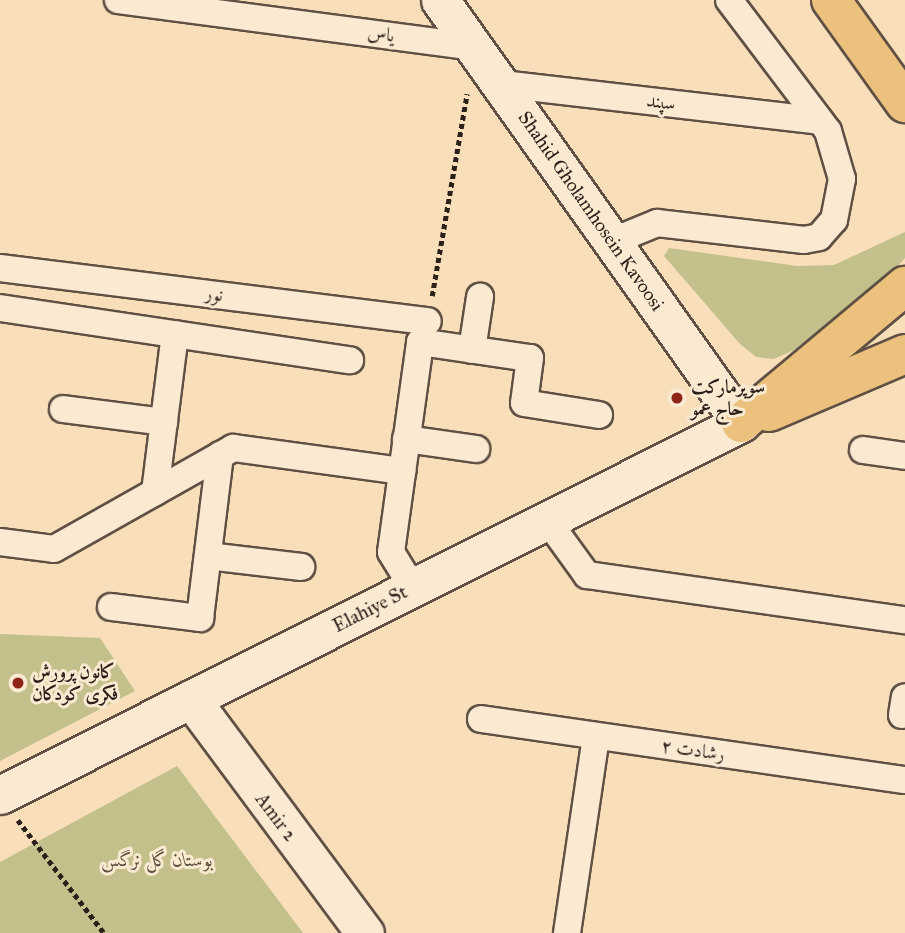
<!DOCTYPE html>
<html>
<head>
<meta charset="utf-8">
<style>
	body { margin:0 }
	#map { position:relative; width:905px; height:933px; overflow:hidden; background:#f8dfba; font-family:"IM FELL Great Primer",Amiri,serif }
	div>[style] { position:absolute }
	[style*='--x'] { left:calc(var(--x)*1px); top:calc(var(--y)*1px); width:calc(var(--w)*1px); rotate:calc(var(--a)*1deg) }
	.green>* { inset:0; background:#c3c08b }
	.path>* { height:4.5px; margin-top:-2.25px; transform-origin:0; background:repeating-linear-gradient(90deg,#2c201b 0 5px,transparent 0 8.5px) }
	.roads { filter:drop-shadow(2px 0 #5f5043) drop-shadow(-2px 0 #5f5043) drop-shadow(0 2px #5f5043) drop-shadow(0 -2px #5f5043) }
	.street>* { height:26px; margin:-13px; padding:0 13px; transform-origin:13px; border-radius:13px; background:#faead2 }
	.secondary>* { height:37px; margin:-18.5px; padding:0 18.5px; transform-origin:18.5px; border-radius:18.5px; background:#faead2 }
	.highway>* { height:38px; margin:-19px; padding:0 19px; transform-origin:19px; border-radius:19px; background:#ecc07d }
	.dots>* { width:19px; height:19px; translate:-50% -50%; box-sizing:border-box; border:4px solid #faead2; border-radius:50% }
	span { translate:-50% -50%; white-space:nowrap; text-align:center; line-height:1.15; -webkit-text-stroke:6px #faead2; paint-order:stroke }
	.street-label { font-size:19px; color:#2c201b }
	.poi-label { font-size:19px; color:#2c201b; font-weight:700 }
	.left { translate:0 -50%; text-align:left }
	.park-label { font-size:19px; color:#59503d; font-style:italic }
</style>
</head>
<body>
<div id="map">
	<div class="green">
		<i style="clip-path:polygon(905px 232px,905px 258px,895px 269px,794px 350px,774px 359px,756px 357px,740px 344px,664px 256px,669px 248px,797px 266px,834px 265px)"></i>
		<i style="clip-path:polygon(0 634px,100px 638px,135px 691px,0 761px)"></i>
		<i style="clip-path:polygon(177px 766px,303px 933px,0 933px,0 862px)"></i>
	</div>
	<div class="path">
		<i style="--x:432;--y:296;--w:205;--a:-80.2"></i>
		<i style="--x:18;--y:820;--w:142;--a:52.7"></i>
	</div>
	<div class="roads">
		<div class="street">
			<i style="--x:118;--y:0;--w:361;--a:7.5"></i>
			<i style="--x:502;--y:84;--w:320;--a:6.6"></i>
			<i style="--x:613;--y:241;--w:48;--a:-22.2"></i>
			<i style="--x:657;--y:223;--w:148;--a:6.6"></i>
			<i style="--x:804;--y:240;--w:15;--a:-11"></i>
			<i style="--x:819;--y:237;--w:23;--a:-49"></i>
			<i style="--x:834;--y:220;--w:42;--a:-79"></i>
			<i style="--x:842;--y:179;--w:50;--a:-106.3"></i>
			<i style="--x:828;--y:131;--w:164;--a:-127.1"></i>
			<i style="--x:0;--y:268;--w:431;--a:7.1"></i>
			<i style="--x:0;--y:308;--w:354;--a:8.5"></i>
			<i style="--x:472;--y:350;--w:54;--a:-81.4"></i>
			<i style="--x:63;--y:409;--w:102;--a:7.3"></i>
			<i style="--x:406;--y:439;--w:71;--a:8.1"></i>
			<i style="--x:863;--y:450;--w:42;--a:8.1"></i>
			<i style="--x:155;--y:492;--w:159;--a:-82.8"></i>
			<i style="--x:547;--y:520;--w:68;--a:54"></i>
			<i style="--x:587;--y:575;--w:321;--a:8.1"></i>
			<i style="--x:0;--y:542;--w:54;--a:7.4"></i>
			<i style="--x:54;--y:549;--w:206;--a:-29.4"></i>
			<i style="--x:233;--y:448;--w:171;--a:7.8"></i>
			<i style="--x:208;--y:556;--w:94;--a:6.7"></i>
			<i style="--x:413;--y:588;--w:42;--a:-121.4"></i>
			<i style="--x:391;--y:552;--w:212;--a:-82.1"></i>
			<i style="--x:420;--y:342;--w:111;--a:8.3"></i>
			<i style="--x:530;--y:358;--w:45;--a:97.6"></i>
			<i style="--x:524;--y:403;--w:76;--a:9.1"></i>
			<i style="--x:111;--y:607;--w:90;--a:7"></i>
			<i style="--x:200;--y:618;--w:164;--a:-83"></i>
			<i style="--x:902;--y:715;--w:18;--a:-81"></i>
			<i style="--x:481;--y:719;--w:428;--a:8.2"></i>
			<i style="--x:567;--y:933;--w:199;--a:-81.6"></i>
		</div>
		<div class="secondary">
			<i style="--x:191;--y:699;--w:292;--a:53.4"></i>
			<i style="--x:0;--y:795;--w:829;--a:-26.66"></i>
			<i style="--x:741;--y:423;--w:519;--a:-125.44"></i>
		</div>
		<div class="highway">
			<i style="--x:831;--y:0;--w:127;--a:54.3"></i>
			<i style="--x:769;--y:412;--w:148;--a:-23.1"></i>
			<i style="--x:741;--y:423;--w:214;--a:-39.9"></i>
		</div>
	</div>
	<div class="dots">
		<i style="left:677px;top:398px;background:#8f2418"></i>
		<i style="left:18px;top:683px;background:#8f2418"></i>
	</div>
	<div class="street-label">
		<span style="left:381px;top:34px;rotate:7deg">یاس</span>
		<span style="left:661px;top:102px;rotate:7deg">سپند</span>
		<span style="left:591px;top:211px;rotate:55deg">Shahid Gholamhosein Kavoosi</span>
		<span style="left:214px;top:294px;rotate:7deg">نور</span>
		<span style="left:370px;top:609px;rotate:-27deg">Elahiye St</span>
		<span style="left:693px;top:750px;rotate:8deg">رشادت ۲</span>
		<span style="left:276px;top:817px;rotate:53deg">Amir 2</span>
	</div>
	<div class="poi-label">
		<span class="left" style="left:691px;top:398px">سوپرمارکت<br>حاج عمو</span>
		<span class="left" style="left:32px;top:683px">کانون پرورش<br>فکری کودکان</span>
	</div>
	<div class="park-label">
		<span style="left:157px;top:860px">بوستان گل نرگس</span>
	</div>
</div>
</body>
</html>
